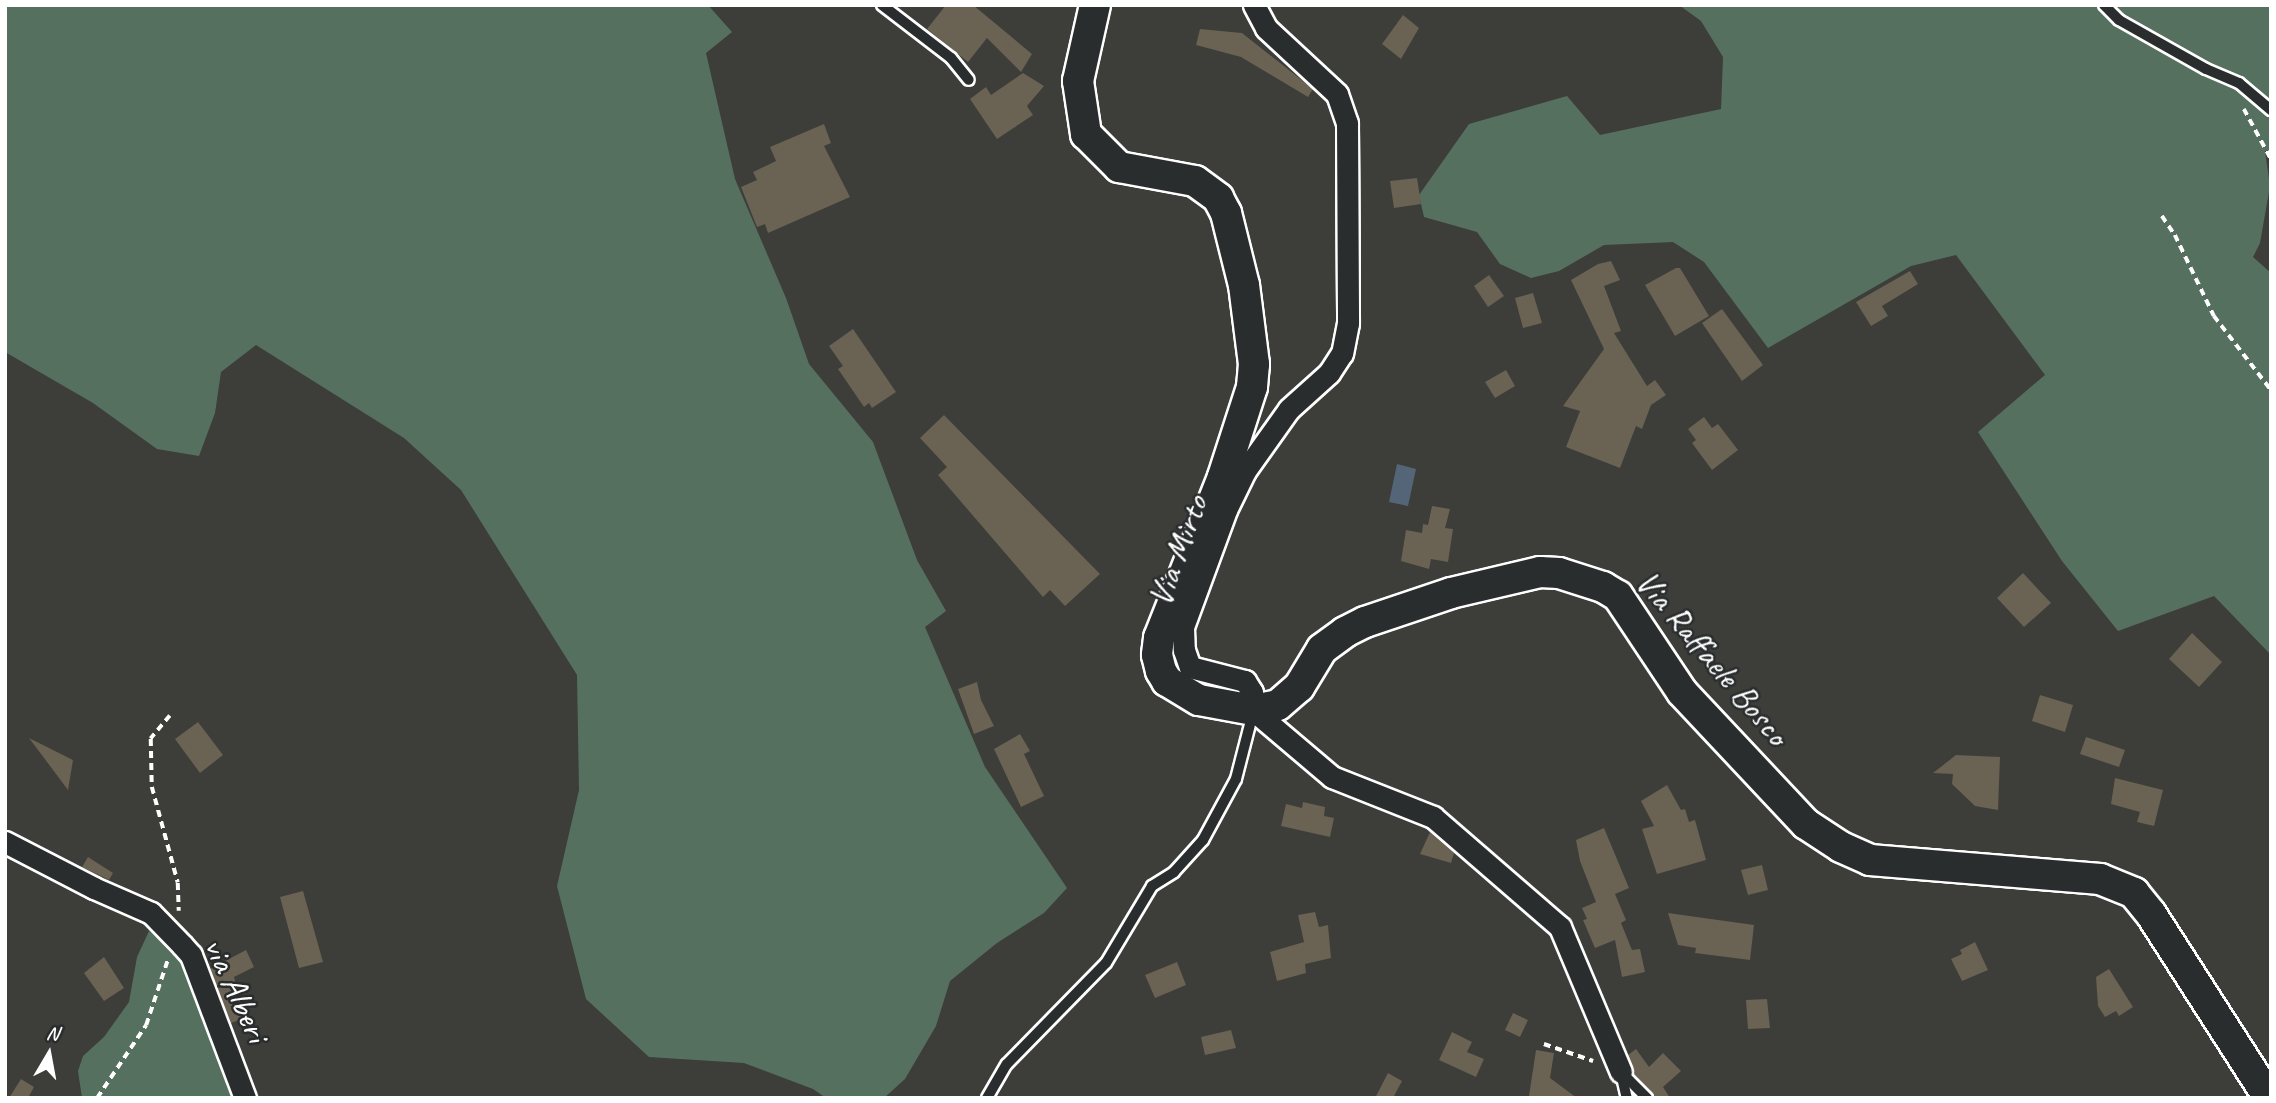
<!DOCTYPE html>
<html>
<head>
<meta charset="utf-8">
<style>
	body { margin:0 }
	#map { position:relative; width:2276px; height:1103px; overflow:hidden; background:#3d3d39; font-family:Caveat,sans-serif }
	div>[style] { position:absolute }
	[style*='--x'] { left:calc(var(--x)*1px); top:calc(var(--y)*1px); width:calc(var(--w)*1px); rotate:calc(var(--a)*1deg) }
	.green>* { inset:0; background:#56705f }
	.water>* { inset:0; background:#536576 }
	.building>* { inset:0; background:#6a6252 }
	.path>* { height:3.5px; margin-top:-1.75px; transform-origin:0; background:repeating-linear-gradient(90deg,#fff 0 7px,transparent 0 12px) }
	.roads { filter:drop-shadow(2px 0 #fff) drop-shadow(-2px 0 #fff) drop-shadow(0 2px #fff) drop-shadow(0 -2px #fff) }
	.lane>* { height:10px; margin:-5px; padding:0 5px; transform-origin:5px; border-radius:5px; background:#2a2d2e }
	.street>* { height:21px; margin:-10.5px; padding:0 10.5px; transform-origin:10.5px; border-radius:10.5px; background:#2a2d2e }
	.secondary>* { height:30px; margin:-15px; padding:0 15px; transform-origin:15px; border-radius:15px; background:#2a2d2e }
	span { translate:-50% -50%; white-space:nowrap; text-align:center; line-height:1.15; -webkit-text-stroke:5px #2a2d2e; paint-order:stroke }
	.street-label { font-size:35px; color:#fff }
	.frame { position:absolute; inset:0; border:7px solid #fff; pointer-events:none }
	.north { position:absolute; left:14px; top:1019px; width:70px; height:70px; -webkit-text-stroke:5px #2a2d2e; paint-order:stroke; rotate:10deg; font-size:19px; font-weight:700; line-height:28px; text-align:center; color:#fff }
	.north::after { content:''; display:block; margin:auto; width:24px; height:32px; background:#fff; clip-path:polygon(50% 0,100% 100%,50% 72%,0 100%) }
</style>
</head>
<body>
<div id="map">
	<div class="green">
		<i style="clip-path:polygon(5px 5px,708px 5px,732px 32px,706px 53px,735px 179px,786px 298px,809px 364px,873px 442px,917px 560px,946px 611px,925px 627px,985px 767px,1067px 888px,1044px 913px,997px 943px,950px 981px,936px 1026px,905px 1079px,884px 1098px,826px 1098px,813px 1089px,744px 1063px,649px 1057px,586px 999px,557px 886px,579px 790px,577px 675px,461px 490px,404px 438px,256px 345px,221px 372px,215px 413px,199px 456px,157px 449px,93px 403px,5px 352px)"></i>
		<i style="clip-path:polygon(1679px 5px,2271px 5px,2271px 150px,2265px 151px,2270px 186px,2260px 243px,2253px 257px,2271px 273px,2271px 655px,2214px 596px,2118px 631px,2062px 561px,1978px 432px,2045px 375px,1956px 255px,1911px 266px,1768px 348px,1704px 262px,1673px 242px,1604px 245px,1559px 271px,1531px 278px,1500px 264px,1477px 232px,1424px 217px,1419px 195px,1469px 124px,1567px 96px,1600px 135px,1721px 109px,1723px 57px,1701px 21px)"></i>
		<i style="clip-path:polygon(149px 931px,178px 952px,218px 1044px,235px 1098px,82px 1098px,78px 1071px,83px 1056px,104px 1037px,129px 1002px,137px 957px)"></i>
	</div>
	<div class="water">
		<i style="clip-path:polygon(1397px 464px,1416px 469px,1408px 506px,1389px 502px)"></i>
	</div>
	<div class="building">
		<i style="clip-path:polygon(946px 5px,973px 5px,1032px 54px,1021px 72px,987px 38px,968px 62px,927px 29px)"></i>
		<i style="clip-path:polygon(1403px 15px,1419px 28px,1401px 59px,1382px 44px)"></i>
		<i style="clip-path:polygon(1200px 29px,1242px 33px,1313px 89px,1308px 97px,1241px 57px,1196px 45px)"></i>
		<i style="clip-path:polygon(1023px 73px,1044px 86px,1027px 106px,1033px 115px,997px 139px,970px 99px,986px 87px,991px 95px)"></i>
		<i style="clip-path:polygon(824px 124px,831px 143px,824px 146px,850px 197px,768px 233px,765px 224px,757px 227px,741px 187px,757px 180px,753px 172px,776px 161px,770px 147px)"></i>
		<i style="clip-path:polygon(1417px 178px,1421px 204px,1394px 208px,1390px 181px)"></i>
		<i style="clip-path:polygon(1611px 261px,1620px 280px,1604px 286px,1621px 331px,1614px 333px,1647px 386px,1655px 380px,1666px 395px,1651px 405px,1642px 429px,1636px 426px,1620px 468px,1566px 447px,1580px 411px,1563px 406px,1604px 349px,1571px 280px,1598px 264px)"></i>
		<i style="clip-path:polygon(1676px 268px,1680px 268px,1709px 316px,1675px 336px,1645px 285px)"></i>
		<i style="clip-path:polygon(1910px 271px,1918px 284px,1882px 306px,1888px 316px,1871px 326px,1856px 302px)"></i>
		<i style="clip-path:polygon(1489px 275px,1504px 296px,1488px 307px,1474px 286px)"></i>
		<i style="clip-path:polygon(1533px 293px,1542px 323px,1523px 328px,1515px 298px)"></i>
		<i style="clip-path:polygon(1722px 309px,1763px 365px,1742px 381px,1702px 323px)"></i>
		<i style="clip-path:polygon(853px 329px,896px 392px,872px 408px,869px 403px,864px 407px,838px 369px,843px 366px,829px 346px)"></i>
		<i style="clip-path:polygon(1506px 370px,1515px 386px,1495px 398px,1485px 382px)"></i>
		<i style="clip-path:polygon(944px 415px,1100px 574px,1065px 606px,1050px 590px,1043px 597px,938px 475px,947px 467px,920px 438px)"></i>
		<i style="clip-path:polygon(1704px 417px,1712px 428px,1718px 424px,1738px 450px,1712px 470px,1692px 443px,1696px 440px,1688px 429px)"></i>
		<i style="clip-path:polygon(1432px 506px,1450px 509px,1445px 528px,1453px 529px,1448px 562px,1431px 559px,1429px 569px,1401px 561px,1406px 530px,1422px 533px,1423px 524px,1428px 525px)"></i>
		<i style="clip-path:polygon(2023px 573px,2051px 603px,2024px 627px,1997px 598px)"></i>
		<i style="clip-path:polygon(2192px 633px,2222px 662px,2199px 687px,2169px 659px)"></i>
		<i style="clip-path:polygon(977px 682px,981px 700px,994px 726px,974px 734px,958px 689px)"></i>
		<i style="clip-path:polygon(2040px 695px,2073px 705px,2065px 732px,2032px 721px)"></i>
		<i style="clip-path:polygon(198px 722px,223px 755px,200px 773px,175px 739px)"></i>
		<i style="clip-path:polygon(1020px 734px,1030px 751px,1024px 754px,1044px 796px,1021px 807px,994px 749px)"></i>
		<i style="clip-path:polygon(2086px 737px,2125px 750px,2119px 767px,2080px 754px)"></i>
		<i style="clip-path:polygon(29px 738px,73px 760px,68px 790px)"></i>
		<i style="clip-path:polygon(1956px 755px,2000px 757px,1998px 810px,1975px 806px,1952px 784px,1953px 774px,1933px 773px)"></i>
		<i style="clip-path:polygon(2115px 778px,2163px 790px,2154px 826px,2137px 822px,2140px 812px,2111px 804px)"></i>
		<i style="clip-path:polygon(1667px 785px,1681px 810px,1685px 809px,1689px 822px,1695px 820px,1706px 860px,1657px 874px,1642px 829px,1654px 826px,1641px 801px)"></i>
		<i style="clip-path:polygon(1303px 802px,1325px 807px,1324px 816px,1334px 818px,1330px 837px,1281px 826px,1286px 804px,1302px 808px)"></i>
		<i style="clip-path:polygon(1604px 828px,1629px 888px,1615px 894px,1626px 920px,1621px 923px,1632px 950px,1640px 949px,1645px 972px,1622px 977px,1615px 940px,1595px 948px,1583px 920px,1587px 919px,1582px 908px,1596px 902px,1580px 861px,1576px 840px)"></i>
		<i style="clip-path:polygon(1430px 832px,1454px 853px,1451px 863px,1420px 854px)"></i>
		<i style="clip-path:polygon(88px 857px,113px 873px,109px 880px,82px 867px)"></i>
		<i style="clip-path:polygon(1762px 865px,1768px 890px,1748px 895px,1741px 870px)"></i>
		<i style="clip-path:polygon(303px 891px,323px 962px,299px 968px,280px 897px)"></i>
		<i style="clip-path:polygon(1315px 912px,1319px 927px,1328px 925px,1331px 958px,1305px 964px,1306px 973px,1277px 981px,1270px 952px,1304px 942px,1298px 915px)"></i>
		<i style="clip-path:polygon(1668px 913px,1754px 925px,1750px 960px,1695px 953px,1696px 948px,1678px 945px)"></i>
		<i style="clip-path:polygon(1975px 942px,1988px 970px,1962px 981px,1951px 959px,1962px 954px,1960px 950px)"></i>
		<i style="clip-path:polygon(246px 950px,254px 967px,234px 977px,245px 1018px,231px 1023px,210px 969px)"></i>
		<i style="clip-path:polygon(104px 957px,124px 988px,104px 1001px,84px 973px)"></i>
		<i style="clip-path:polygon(1177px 962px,1186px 985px,1155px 998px,1145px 975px)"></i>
		<i style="clip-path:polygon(2109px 969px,2133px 1007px,2119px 1016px,2116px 1011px,2105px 1017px,2098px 1006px,2096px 977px)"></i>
		<i style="clip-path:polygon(1767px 999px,1770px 1028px,1748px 1029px,1746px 1000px)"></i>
		<i style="clip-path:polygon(1513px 1013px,1528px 1020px,1520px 1037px,1505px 1030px)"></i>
		<i style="clip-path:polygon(1231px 1030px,1236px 1048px,1205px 1055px,1201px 1037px)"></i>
		<i style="clip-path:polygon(1452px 1032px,1472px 1042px,1467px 1052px,1484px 1059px,1476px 1077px,1439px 1060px)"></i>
		<i style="clip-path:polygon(1636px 1049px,1649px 1067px,1663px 1053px,1681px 1071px,1663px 1087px,1670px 1098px,1656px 1098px,1634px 1074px,1628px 1055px)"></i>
		<i style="clip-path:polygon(1536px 1050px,1554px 1053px,1550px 1078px,1577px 1098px,1529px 1096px)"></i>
		<i style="clip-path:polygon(1388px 1073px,1402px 1081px,1393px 1098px,1375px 1098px)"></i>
		<i style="clip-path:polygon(21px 1079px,34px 1087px,28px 1098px,9px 1098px)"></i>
	</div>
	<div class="path">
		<i style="--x:2244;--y:109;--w:57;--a:61.6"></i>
		<i style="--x:2162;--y:216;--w:23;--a:56"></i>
		<i style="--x:2175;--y:235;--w:90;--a:64.3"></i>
		<i style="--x:2214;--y:316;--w:93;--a:52.4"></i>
		<i style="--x:170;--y:716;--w:30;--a:130"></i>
		<i style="--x:151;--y:739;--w:48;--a:88.8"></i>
		<i style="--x:152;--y:787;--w:99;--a:74.8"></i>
		<i style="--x:178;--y:883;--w:28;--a:88"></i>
		<i style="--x:1544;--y:1044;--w:52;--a:19.1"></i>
		<i style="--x:97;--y:1098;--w:88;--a:-56.1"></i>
		<i style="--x:146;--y:1025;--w:70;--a:-71.6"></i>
	</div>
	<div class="roads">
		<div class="lane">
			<i style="--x:882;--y:5;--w:87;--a:37.5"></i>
			<i style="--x:951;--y:58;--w:28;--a:51"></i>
			<i style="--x:2104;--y:5;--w:21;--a:45"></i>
			<i style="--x:2119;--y:20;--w:100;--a:29.4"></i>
			<i style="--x:2206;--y:69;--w:36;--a:23"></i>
			<i style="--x:2239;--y:83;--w:42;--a:40.2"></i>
			<i style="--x:1621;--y:1072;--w:37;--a:45"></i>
			<i style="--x:1621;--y:1073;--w:26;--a:77"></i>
			<i style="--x:987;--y:1098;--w:39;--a:-60"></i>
			<i style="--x:1007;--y:1064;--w:141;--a:-45.6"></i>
			<i style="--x:1106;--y:963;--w:90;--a:-59.1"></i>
			<i style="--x:1152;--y:886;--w:26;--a:-32"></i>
			<i style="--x:1174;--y:872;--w:43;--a:-47.8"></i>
			<i style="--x:1203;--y:840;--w:69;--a:-61.6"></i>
			<i style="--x:1236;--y:779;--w:68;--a:-75.6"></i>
		</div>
		<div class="street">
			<i style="--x:1254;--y:5;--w:26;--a:62"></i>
			<i style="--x:1266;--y:28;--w:97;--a:42.9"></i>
			<i style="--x:1337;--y:94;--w:31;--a:71"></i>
			<i style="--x:1347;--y:123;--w:200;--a:89.7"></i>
			<i style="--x:1348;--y:323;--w:31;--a:101"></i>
			<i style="--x:1342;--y:353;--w:24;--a:123"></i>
			<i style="--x:1329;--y:373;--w:54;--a:138"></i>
			<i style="--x:1289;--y:409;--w:76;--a:125.4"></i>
			<i style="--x:1245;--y:471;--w:43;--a:116"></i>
			<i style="--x:1226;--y:510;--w:125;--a:110.2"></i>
			<i style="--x:1183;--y:627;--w:23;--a:88"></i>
			<i style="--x:1184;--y:650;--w:18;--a:71"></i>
			<i style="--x:1190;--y:667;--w:57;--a:14.3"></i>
			<i style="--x:1245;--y:681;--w:13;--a:58"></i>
			<i style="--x:1252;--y:692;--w:18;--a:87"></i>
			<i style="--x:1253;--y:710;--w:104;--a:40.3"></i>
			<i style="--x:1332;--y:777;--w:109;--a:21.6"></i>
			<i style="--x:1433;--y:817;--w:168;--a:40.9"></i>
			<i style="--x:1560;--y:927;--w:157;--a:67.2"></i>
			<i style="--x:5;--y:842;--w:100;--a:27.3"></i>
			<i style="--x:94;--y:888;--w:62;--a:23.7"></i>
			<i style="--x:151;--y:913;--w:45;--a:45.9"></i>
			<i style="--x:182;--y:945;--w:13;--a:48"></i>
			<i style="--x:191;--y:955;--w:153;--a:69.3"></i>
		</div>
		<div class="secondary">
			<i style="--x:1095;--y:5;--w:78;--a:102.6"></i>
			<i style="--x:1078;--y:81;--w:54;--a:81.4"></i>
			<i style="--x:1086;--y:134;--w:47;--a:45"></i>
			<i style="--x:1119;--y:167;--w:77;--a:10.4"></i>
			<i style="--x:1195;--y:181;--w:29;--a:36"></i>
			<i style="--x:1218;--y:198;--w:17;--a:62"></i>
			<i style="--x:1226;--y:213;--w:74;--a:76"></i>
			<i style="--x:1244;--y:285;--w:80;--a:82.8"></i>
			<i style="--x:1254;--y:364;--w:23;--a:95"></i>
			<i style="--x:1252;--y:387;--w:95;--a:107.9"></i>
			<i style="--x:1223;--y:477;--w:173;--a:111.7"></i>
			<i style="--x:1159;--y:638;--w:17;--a:97"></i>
			<i style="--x:1157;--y:655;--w:16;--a:76"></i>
			<i style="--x:1161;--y:671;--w:12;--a:59"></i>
			<i style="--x:1167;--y:681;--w:37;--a:31"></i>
			<i style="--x:1199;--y:700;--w:55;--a:10.5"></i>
			<i style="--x:1253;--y:710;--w:25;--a:-11"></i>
			<i style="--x:1278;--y:705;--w:28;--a:-41"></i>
			<i style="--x:1299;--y:687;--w:44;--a:-58.8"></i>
			<i style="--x:1322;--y:649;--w:29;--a:-36"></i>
			<i style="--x:1345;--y:632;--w:22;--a:-27"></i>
			<i style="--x:1365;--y:622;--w:91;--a:-18.6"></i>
			<i style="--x:1451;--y:593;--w:91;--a:-13.3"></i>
			<i style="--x:1540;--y:572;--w:19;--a:3"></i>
			<i style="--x:1559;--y:573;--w:46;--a:17.7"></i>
			<i style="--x:1603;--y:587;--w:17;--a:31"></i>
			<i style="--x:1618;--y:596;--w:115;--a:56.3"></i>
			<i style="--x:1682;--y:692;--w:181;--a:46.8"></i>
			<i style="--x:1806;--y:824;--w:42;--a:33.3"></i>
			<i style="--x:1841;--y:847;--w:32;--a:24"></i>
			<i style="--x:1870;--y:860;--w:231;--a:4.7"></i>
			<i style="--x:2100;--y:879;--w:37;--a:22"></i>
			<i style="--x:2134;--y:893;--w:27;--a:51"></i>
			<i style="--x:2151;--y:914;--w:219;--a:57.3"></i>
		</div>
	</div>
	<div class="street-label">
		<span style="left:1178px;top:551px;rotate:-70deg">Via Mirto</span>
		<span style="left:1712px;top:658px;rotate:50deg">Via Raffaele Bosco</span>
		<span style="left:236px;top:990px;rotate:65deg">via Alberi</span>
	</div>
	<div class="frame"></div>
	<div class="north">N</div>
</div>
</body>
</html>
